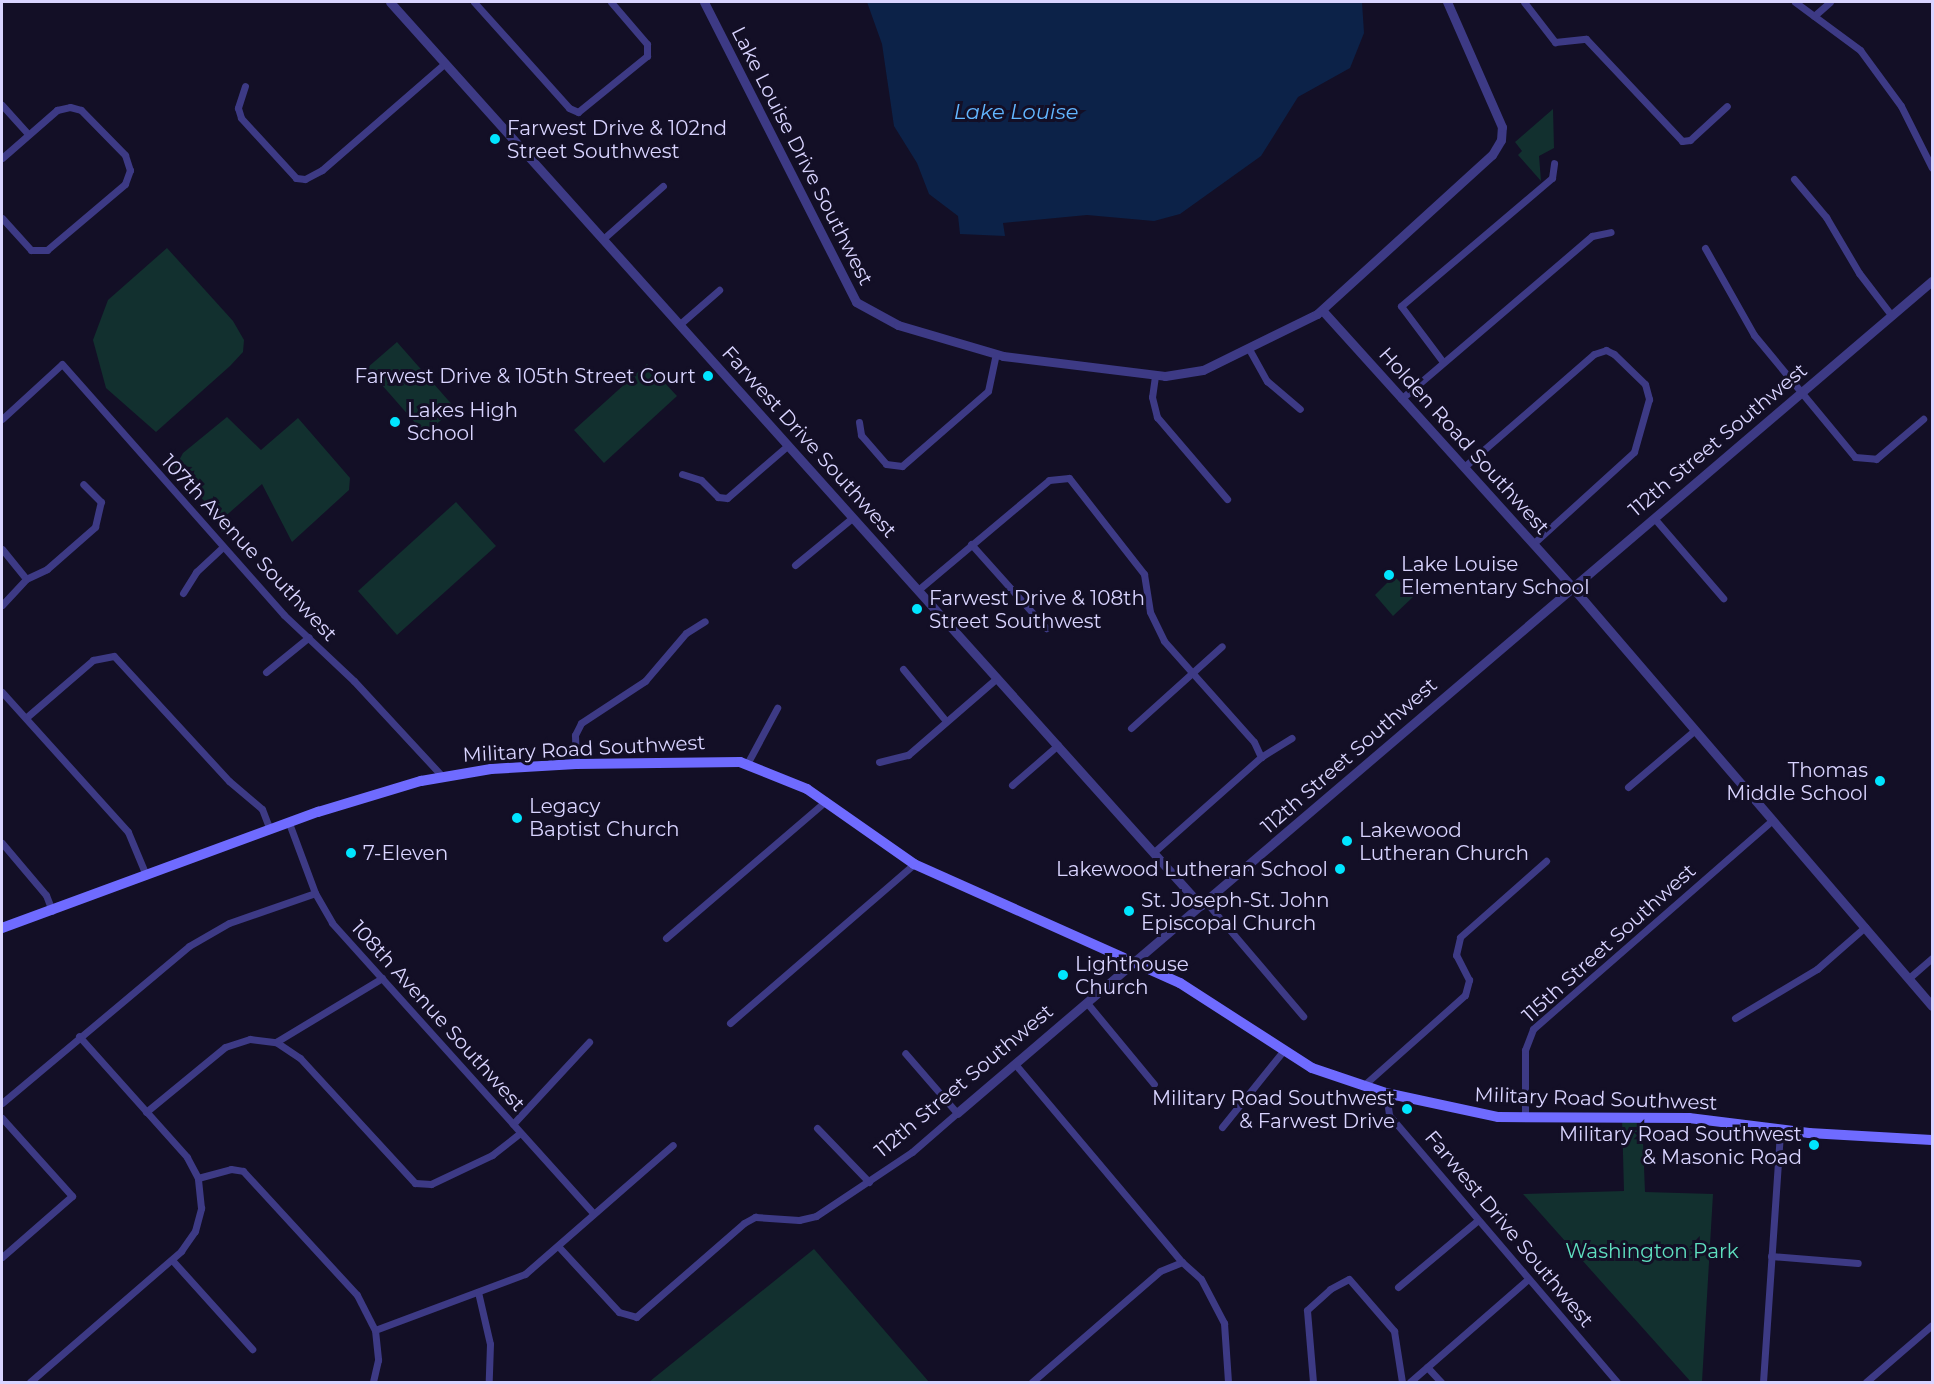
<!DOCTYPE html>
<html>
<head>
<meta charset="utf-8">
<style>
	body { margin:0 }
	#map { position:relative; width:1934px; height:1384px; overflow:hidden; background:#130f26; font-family:Montserrat,sans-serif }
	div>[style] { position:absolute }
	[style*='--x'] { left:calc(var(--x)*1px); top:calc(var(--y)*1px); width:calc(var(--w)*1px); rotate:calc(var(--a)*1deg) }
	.green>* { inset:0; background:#12302f }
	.water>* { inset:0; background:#0c2248 }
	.minor>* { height:7px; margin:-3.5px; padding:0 3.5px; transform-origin:3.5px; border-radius:3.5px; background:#3d3a85 }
	.tertiary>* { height:9px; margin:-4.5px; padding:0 4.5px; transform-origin:4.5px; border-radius:4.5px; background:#3d3a85 }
	.secondary>* { height:10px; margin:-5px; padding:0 5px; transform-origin:5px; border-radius:5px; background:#6f6bff }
	.dots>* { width:16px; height:16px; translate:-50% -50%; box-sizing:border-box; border:3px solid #130f26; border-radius:50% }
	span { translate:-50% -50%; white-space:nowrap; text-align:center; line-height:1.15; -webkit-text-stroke:6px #130f26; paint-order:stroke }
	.poi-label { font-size:20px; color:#d9d4ff }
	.left { translate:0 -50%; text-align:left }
	.right { translate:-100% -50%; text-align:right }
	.street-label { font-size:20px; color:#d9d4ff }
	.park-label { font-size:20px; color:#5fe0c0 }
	.water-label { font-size:21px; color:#62b6ff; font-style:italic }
	.frame { position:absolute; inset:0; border:3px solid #d9d4ff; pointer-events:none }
</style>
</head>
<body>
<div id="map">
	<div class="green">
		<i style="clip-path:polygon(1553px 109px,1554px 148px,1539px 156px,1541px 181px,1518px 155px,1522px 151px,1515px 142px)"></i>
		<i style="clip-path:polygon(167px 248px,233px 321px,244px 340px,243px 352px,230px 366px,156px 432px,106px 388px,93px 340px,108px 300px)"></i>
		<i style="clip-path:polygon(397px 342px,455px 408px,425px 434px,367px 368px)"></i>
		<i style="clip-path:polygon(647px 364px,677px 396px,604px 463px,574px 430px)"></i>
		<i style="clip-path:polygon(227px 417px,261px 450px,298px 418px,350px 478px,349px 490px,292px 542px,262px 484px,221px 520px,175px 468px,183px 453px)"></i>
		<i style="clip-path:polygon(456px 502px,496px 546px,397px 635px,358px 591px)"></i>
		<i style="clip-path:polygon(1394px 576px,1414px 596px,1393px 616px,1375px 595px)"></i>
		<i style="clip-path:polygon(1622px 1117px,1642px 1117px,1645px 1192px,1713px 1194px,1702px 1382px,1691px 1382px,1523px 1194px,1624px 1191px)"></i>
		<i style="clip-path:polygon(814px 1249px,929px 1382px,649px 1382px)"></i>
	</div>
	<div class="water">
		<i style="clip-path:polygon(867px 2px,1362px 2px,1364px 33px,1350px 68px,1298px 97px,1261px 156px,1180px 214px,1154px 221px,1087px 215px,1003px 223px,1005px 236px,960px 234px,958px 216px,929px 194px,917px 163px,894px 126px,882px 44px)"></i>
	</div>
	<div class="minor">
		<i style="--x:474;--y:2;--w:142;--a:48.1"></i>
		<i style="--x:569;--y:108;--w:10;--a:24"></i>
		<i style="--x:578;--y:112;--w:89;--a:-39.1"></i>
		<i style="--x:647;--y:56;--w:12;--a:-90"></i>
		<i style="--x:647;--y:44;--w:55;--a:-130.6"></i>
		<i style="--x:1524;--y:2;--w:51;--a:52.2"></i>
		<i style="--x:1555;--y:42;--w:31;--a:-6"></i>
		<i style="--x:1586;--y:39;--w:140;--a:46.7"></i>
		<i style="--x:1682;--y:141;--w:8;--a:-7"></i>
		<i style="--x:1690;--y:140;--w:50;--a:-42.6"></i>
		<i style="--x:1795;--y:2;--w:81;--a:36.4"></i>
		<i style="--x:1860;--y:50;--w:69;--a:53.8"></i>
		<i style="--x:1901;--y:106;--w:69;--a:63.4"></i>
		<i style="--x:1814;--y:16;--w:21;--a:-41"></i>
		<i style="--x:245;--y:86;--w:23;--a:108"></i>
		<i style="--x:238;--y:108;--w:10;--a:73"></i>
		<i style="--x:241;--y:118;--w:81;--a:47.5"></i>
		<i style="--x:296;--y:178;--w:9;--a:6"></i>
		<i style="--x:305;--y:179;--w:19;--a:-28"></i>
		<i style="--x:322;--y:170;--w:163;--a:-41"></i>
		<i style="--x:2;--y:105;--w:39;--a:48"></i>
		<i style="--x:2;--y:158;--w:73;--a:-41.1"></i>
		<i style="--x:57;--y:110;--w:13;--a:-13"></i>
		<i style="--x:70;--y:107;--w:11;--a:15"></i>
		<i style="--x:81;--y:110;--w:63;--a:45.6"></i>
		<i style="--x:125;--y:155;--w:16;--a:72"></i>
		<i style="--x:130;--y:170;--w:15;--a:110"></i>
		<i style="--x:125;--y:184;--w:102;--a:139.8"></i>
		<i style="--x:47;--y:250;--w:16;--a:180"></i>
		<i style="--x:31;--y:250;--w:43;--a:-132.2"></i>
		<i style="--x:1794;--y:179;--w:50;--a:49.9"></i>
		<i style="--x:1826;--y:217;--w:65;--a:59.5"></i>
		<i style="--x:1859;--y:273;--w:54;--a:52.5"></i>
		<i style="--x:603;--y:239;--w:80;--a:-41.5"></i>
		<i style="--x:1705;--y:248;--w:100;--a:60.6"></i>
		<i style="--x:1754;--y:335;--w:158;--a:50.4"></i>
		<i style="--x:1855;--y:457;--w:21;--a:5"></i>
		<i style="--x:1876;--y:459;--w:62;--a:-40.4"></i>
		<i style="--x:680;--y:324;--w:52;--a:-41.1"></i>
		<i style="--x:1249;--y:349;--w:37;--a:61"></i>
		<i style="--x:1267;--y:381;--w:43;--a:40.3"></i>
		<i style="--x:1443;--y:362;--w:70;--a:-126.9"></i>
		<i style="--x:1401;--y:306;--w:198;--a:-40.3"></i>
		<i style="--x:1552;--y:178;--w:15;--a:-82"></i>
		<i style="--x:1155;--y:376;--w:21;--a:98"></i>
		<i style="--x:1152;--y:397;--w:21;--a:76"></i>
		<i style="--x:1157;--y:417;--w:108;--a:49.5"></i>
		<i style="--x:1401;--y:399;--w:251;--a:-40.5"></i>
		<i style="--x:1592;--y:236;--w:19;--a:-12"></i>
		<i style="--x:2;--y:419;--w:81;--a:-42.5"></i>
		<i style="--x:62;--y:364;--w:335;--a:48.5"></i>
		<i style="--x:284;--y:615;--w:96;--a:43.3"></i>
		<i style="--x:354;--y:681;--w:129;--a:47.2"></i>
		<i style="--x:859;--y:422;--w:13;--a:81"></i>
		<i style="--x:861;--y:435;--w:38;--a:49"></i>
		<i style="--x:886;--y:464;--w:16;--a:7"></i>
		<i style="--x:902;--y:466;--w:114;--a:-41.1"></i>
		<i style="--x:988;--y:391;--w:38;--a:-78"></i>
		<i style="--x:1464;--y:467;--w:172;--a:-41"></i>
		<i style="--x:1594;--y:354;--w:13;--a:-18"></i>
		<i style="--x:1606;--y:350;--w:9;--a:27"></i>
		<i style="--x:1614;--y:354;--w:43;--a:44.1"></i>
		<i style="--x:1645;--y:384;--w:16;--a:75"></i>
		<i style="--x:1649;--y:399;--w:55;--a:105.8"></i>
		<i style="--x:1634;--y:452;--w:137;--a:137.7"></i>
		<i style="--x:682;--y:474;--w:20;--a:18"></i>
		<i style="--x:701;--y:480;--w:24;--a:45"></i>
		<i style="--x:718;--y:497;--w:9;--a:6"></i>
		<i style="--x:727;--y:498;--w:79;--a:-40.9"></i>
		<i style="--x:1654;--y:518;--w:106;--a:49.2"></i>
		<i style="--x:971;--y:544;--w:113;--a:48.2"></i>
		<i style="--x:2;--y:549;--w:38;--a:51"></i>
		<i style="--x:795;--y:565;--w:74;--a:-39.5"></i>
		<i style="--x:918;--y:590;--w:171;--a:-40"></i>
		<i style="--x:1049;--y:480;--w:20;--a:-6"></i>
		<i style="--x:1069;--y:478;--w:122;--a:52"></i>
		<i style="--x:1144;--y:574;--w:38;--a:81"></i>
		<i style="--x:1150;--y:612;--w:32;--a:64"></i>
		<i style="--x:1164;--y:641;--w:135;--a:48.3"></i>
		<i style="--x:1254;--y:742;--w:17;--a:65"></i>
		<i style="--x:183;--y:593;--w:25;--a:-58"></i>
		<i style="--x:196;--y:572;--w:37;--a:-43"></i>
		<i style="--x:2;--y:605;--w:35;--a:-47"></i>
		<i style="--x:26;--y:579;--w:23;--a:-25"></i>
		<i style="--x:47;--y:569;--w:64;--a:-41.2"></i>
		<i style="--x:95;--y:527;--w:26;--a:-77"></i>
		<i style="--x:101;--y:502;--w:25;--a:-135"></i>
		<i style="--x:903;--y:669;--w:67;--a:50.4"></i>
		<i style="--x:266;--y:672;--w:55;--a:-39.1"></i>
		<i style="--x:2;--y:692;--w:188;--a:48"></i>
		<i style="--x:128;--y:832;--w:47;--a:67.3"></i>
		<i style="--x:28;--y:716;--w:86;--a:-40.7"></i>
		<i style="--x:93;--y:660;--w:21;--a:-11"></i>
		<i style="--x:114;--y:656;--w:170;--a:47.4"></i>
		<i style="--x:229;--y:781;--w:43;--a:40.3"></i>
		<i style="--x:262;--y:809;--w:22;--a:69"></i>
		<i style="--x:1131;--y:728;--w:122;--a:-42"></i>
		<i style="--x:879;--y:762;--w:30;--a:-14"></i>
		<i style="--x:908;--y:755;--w:118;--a:-40.9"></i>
		<i style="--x:576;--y:764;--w:29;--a:-92"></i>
		<i style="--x:575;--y:735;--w:13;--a:-63"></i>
		<i style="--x:581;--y:723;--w:77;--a:-33.3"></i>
		<i style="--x:645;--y:681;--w:63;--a:-49.5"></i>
		<i style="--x:686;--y:633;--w:22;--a:-32"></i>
		<i style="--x:747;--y:764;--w:64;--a:-61.8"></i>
		<i style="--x:1012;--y:785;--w:61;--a:-41"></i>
		<i style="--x:1628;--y:787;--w:88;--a:-40.4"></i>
		<i style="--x:289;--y:823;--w:75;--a:69.6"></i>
		<i style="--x:315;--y:893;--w:34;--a:60"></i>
		<i style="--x:332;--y:923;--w:390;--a:48"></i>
		<i style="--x:2;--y:843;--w:68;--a:49.8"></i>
		<i style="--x:46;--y:895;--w:17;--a:69"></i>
		<i style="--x:1154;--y:852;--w:143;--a:-41.6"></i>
		<i style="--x:1261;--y:757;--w:36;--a:-32"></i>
		<i style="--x:1206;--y:902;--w:150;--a:49.6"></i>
		<i style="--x:666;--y:938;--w:211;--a:-40.6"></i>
		<i style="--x:1909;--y:978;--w:30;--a:-41"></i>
		<i style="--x:1087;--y:1003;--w:105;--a:50.4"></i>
		<i style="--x:1735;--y:1018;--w:96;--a:-30.9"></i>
		<i style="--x:1817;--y:969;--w:64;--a:-41.2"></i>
		<i style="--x:730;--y:1023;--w:243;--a:-40.8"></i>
		<i style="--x:276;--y:1042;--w:29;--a:34"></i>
		<i style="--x:300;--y:1058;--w:170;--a:47.4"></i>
		<i style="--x:415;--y:1183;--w:16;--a:4"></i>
		<i style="--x:431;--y:1184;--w:68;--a:-25.4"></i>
		<i style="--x:492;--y:1155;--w:36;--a:-38"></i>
		<i style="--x:1015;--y:1064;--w:259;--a:49.9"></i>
		<i style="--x:1364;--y:1085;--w:135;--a:-41.7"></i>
		<i style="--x:1465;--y:995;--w:16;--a:-75"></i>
		<i style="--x:1469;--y:980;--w:28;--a:-117"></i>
		<i style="--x:1456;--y:955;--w:18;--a:-77"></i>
		<i style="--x:1460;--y:937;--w:115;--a:-41.5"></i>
		<i style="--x:1386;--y:1093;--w:22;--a:82"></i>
		<i style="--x:1389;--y:1115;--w:351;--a:49.5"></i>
		<i style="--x:2;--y:1103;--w:244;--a:-40"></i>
		<i style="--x:189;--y:946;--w:46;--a:-29.9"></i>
		<i style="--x:229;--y:923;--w:91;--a:-19.2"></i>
		<i style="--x:146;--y:1112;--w:102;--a:-39.4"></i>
		<i style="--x:225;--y:1047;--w:26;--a:-18"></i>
		<i style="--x:250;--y:1039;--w:26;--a:7"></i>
		<i style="--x:276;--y:1042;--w:124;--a:-31.1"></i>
		<i style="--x:2;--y:1118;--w:105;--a:48.1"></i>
		<i style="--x:72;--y:1196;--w:93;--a:138.9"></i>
		<i style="--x:1525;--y:1118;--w:68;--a:-90"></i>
		<i style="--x:1525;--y:1050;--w:22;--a:-69"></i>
		<i style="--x:1533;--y:1029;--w:318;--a:-41.1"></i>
		<i style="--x:513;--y:1124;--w:112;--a:-47.2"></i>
		<i style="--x:1222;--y:1127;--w:97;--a:-51.2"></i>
		<i style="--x:817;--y:1128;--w:75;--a:46.1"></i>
		<i style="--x:198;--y:1178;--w:34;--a:-15"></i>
		<i style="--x:231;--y:1169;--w:12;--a:9"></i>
		<i style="--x:243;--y:1171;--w:168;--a:47.4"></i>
		<i style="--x:357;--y:1295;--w:39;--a:63"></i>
		<i style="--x:375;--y:1330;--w:30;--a:84"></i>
		<i style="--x:378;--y:1360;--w:23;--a:103"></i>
		<i style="--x:558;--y:1246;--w:90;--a:47.3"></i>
		<i style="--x:619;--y:1312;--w:18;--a:16"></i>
		<i style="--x:636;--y:1317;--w:143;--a:-41"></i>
		<i style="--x:744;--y:1223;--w:13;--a:-29"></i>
		<i style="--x:755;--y:1217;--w:44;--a:3.9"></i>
		<i style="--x:799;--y:1220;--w:17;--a:-13"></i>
		<i style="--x:816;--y:1216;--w:115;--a:-33.7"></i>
		<i style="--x:912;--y:1152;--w:60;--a:-40.9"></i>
		<i style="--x:957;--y:1113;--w:79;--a:-130.9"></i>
		<i style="--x:1771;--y:1256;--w:87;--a:4.6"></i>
		<i style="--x:172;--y:1260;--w:120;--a:48"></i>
		<i style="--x:1398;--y:1287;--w:104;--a:-39.9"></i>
		<i style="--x:478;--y:1292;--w:53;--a:77"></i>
		<i style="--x:490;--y:1344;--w:38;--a:92"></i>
		<i style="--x:375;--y:1330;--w:160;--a:-20.5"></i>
		<i style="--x:525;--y:1274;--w:196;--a:-41.1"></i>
		<i style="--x:1427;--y:1367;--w:21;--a:47"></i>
		<i style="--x:30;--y:1382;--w:200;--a:-40.9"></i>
		<i style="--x:181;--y:1251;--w:24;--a:-55"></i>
		<i style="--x:195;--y:1231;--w:24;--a:-75"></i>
		<i style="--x:201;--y:1208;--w:30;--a:-96"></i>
		<i style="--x:198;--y:1178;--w:24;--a:-118"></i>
		<i style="--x:187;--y:1157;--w:162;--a:-131.8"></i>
		<i style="--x:1032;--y:1382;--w:169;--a:-40.9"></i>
		<i style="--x:1160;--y:1271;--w:24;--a:-22"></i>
		<i style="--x:1182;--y:1262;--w:25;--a:42"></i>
		<i style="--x:1201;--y:1279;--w:50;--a:62.4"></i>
		<i style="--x:1224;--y:1323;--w:59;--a:86.1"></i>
		<i style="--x:1313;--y:1382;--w:72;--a:-94.8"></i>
		<i style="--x:1307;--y:1310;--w:31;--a:-42"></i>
		<i style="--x:1330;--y:1289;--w:21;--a:-28"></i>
		<i style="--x:1349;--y:1279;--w:69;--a:49.1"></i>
		<i style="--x:1394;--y:1331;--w:52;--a:81.1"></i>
		<i style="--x:1410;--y:1382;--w:155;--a:-41.1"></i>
		<i style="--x:1763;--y:1382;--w:253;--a:-86.1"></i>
		<i style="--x:1866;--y:1382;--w:87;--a:-40.8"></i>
	</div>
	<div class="tertiary">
		<i style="--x:390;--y:2;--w:1214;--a:48.1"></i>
		<i style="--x:704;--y:2;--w:336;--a:63.1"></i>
		<i style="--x:856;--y:302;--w:48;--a:28.7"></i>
		<i style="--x:898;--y:325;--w:109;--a:16.4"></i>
		<i style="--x:1003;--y:356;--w:163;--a:7"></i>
		<i style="--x:1165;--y:376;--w:38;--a:-9"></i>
		<i style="--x:1203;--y:370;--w:127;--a:-26.2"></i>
		<i style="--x:1317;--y:314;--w:236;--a:-42.3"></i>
		<i style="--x:1492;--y:155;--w:17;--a:-59"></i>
		<i style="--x:1501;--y:140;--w:13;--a:-86"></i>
		<i style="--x:1502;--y:127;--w:137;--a:-113.7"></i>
		<i style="--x:1322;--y:310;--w:375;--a:47.9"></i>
		<i style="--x:1573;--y:588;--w:551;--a:49.34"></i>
		<i style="--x:957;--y:1113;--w:1282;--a:-40.48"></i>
	</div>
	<div class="secondary">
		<i style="--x:2;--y:928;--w:337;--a:-20.2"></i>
		<i style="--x:318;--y:812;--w:108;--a:-16.8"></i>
		<i style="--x:421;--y:781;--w:71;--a:-9.7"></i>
		<i style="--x:491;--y:769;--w:85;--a:-3.4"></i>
		<i style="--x:576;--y:764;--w:164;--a:-0.7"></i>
		<i style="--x:740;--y:762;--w:72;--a:21.9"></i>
		<i style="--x:807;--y:789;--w:131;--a:35"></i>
		<i style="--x:914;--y:864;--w:291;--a:24.1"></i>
		<i style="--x:1180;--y:983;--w:157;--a:32.8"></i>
		<i style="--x:1312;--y:1068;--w:78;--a:18.7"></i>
		<i style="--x:1386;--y:1093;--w:115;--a:12.1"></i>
		<i style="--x:1498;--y:1117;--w:191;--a:0.3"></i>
		<i style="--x:1689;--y:1118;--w:121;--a:7.1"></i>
		<i style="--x:1809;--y:1133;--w:123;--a:3.3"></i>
	</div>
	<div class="dots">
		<i style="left:495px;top:139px;background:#00e5ff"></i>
		<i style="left:708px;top:376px;background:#00e5ff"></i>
		<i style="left:395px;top:422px;background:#00e5ff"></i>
		<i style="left:1389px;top:575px;background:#00e5ff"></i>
		<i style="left:917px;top:609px;background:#00e5ff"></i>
		<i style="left:1880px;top:781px;background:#00e5ff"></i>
		<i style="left:517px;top:818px;background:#00e5ff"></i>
		<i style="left:1347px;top:841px;background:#00e5ff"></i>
		<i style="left:351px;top:853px;background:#00e5ff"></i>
		<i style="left:1340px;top:869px;background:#00e5ff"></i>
		<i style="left:1129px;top:911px;background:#00e5ff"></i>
		<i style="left:1063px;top:975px;background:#00e5ff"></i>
		<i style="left:1407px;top:1109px;background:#00e5ff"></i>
		<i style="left:1814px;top:1145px;background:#00e5ff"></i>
	</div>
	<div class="poi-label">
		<span class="left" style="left:507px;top:140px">Farwest Drive &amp; 102nd<br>Street Southwest</span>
		<span class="right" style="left:696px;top:376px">Farwest Drive &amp; 105th Street Court</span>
		<span class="left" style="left:407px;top:422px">Lakes High<br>School</span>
		<span class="left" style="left:1401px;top:576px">Lake Louise<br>Elementary School</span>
		<span class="left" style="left:929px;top:610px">Farwest Drive &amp; 108th<br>Street Southwest</span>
		<span class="right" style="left:1868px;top:782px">Thomas<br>Middle School</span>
		<span class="left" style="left:529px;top:818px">Legacy<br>Baptist Church</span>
		<span class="left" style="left:1359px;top:842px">Lakewood<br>Lutheran Church</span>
		<span class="left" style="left:363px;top:853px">7-Eleven</span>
		<span class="right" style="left:1328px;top:869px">Lakewood Lutheran School</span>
		<span class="left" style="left:1141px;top:912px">St. Joseph-St. John<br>Episcopal Church</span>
		<span class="left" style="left:1075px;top:976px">Lighthouse<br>Church</span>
		<span class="right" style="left:1395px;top:1110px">Military Road Southwest<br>&amp; Farwest Drive</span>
		<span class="right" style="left:1802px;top:1146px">Military Road Southwest<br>&amp; Masonic Road</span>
	</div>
	<div class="street-label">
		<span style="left:802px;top:156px;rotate:63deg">Lake Louise Drive Southwest</span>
		<span style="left:1718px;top:440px;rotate:-40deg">112th Street Southwest</span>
		<span style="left:1464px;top:441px;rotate:48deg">Holden Road Southwest</span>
		<span style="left:809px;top:442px;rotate:48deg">Farwest Drive Southwest</span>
		<span style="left:249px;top:548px;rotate:47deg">107th Avenue Southwest</span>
		<span style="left:584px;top:749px;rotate:-3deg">Military Road Southwest</span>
		<span style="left:1349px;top:756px;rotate:-41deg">112th Street Southwest</span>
		<span style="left:1609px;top:943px;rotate:-42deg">115th Street Southwest</span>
		<span style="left:438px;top:1016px;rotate:48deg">108th Avenue Southwest</span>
		<span style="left:964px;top:1081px;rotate:-40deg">112th Street Southwest</span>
		<span style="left:1596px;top:1099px;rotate:2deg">Military Road Southwest</span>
		<span style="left:1509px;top:1229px;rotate:50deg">Farwest Drive Southwest</span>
	</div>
	<div class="park-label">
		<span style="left:1652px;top:1251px">Washington Park</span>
	</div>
	<div class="water-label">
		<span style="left:1016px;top:112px">Lake Louise</span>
	</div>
	<div class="frame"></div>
</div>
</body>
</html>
